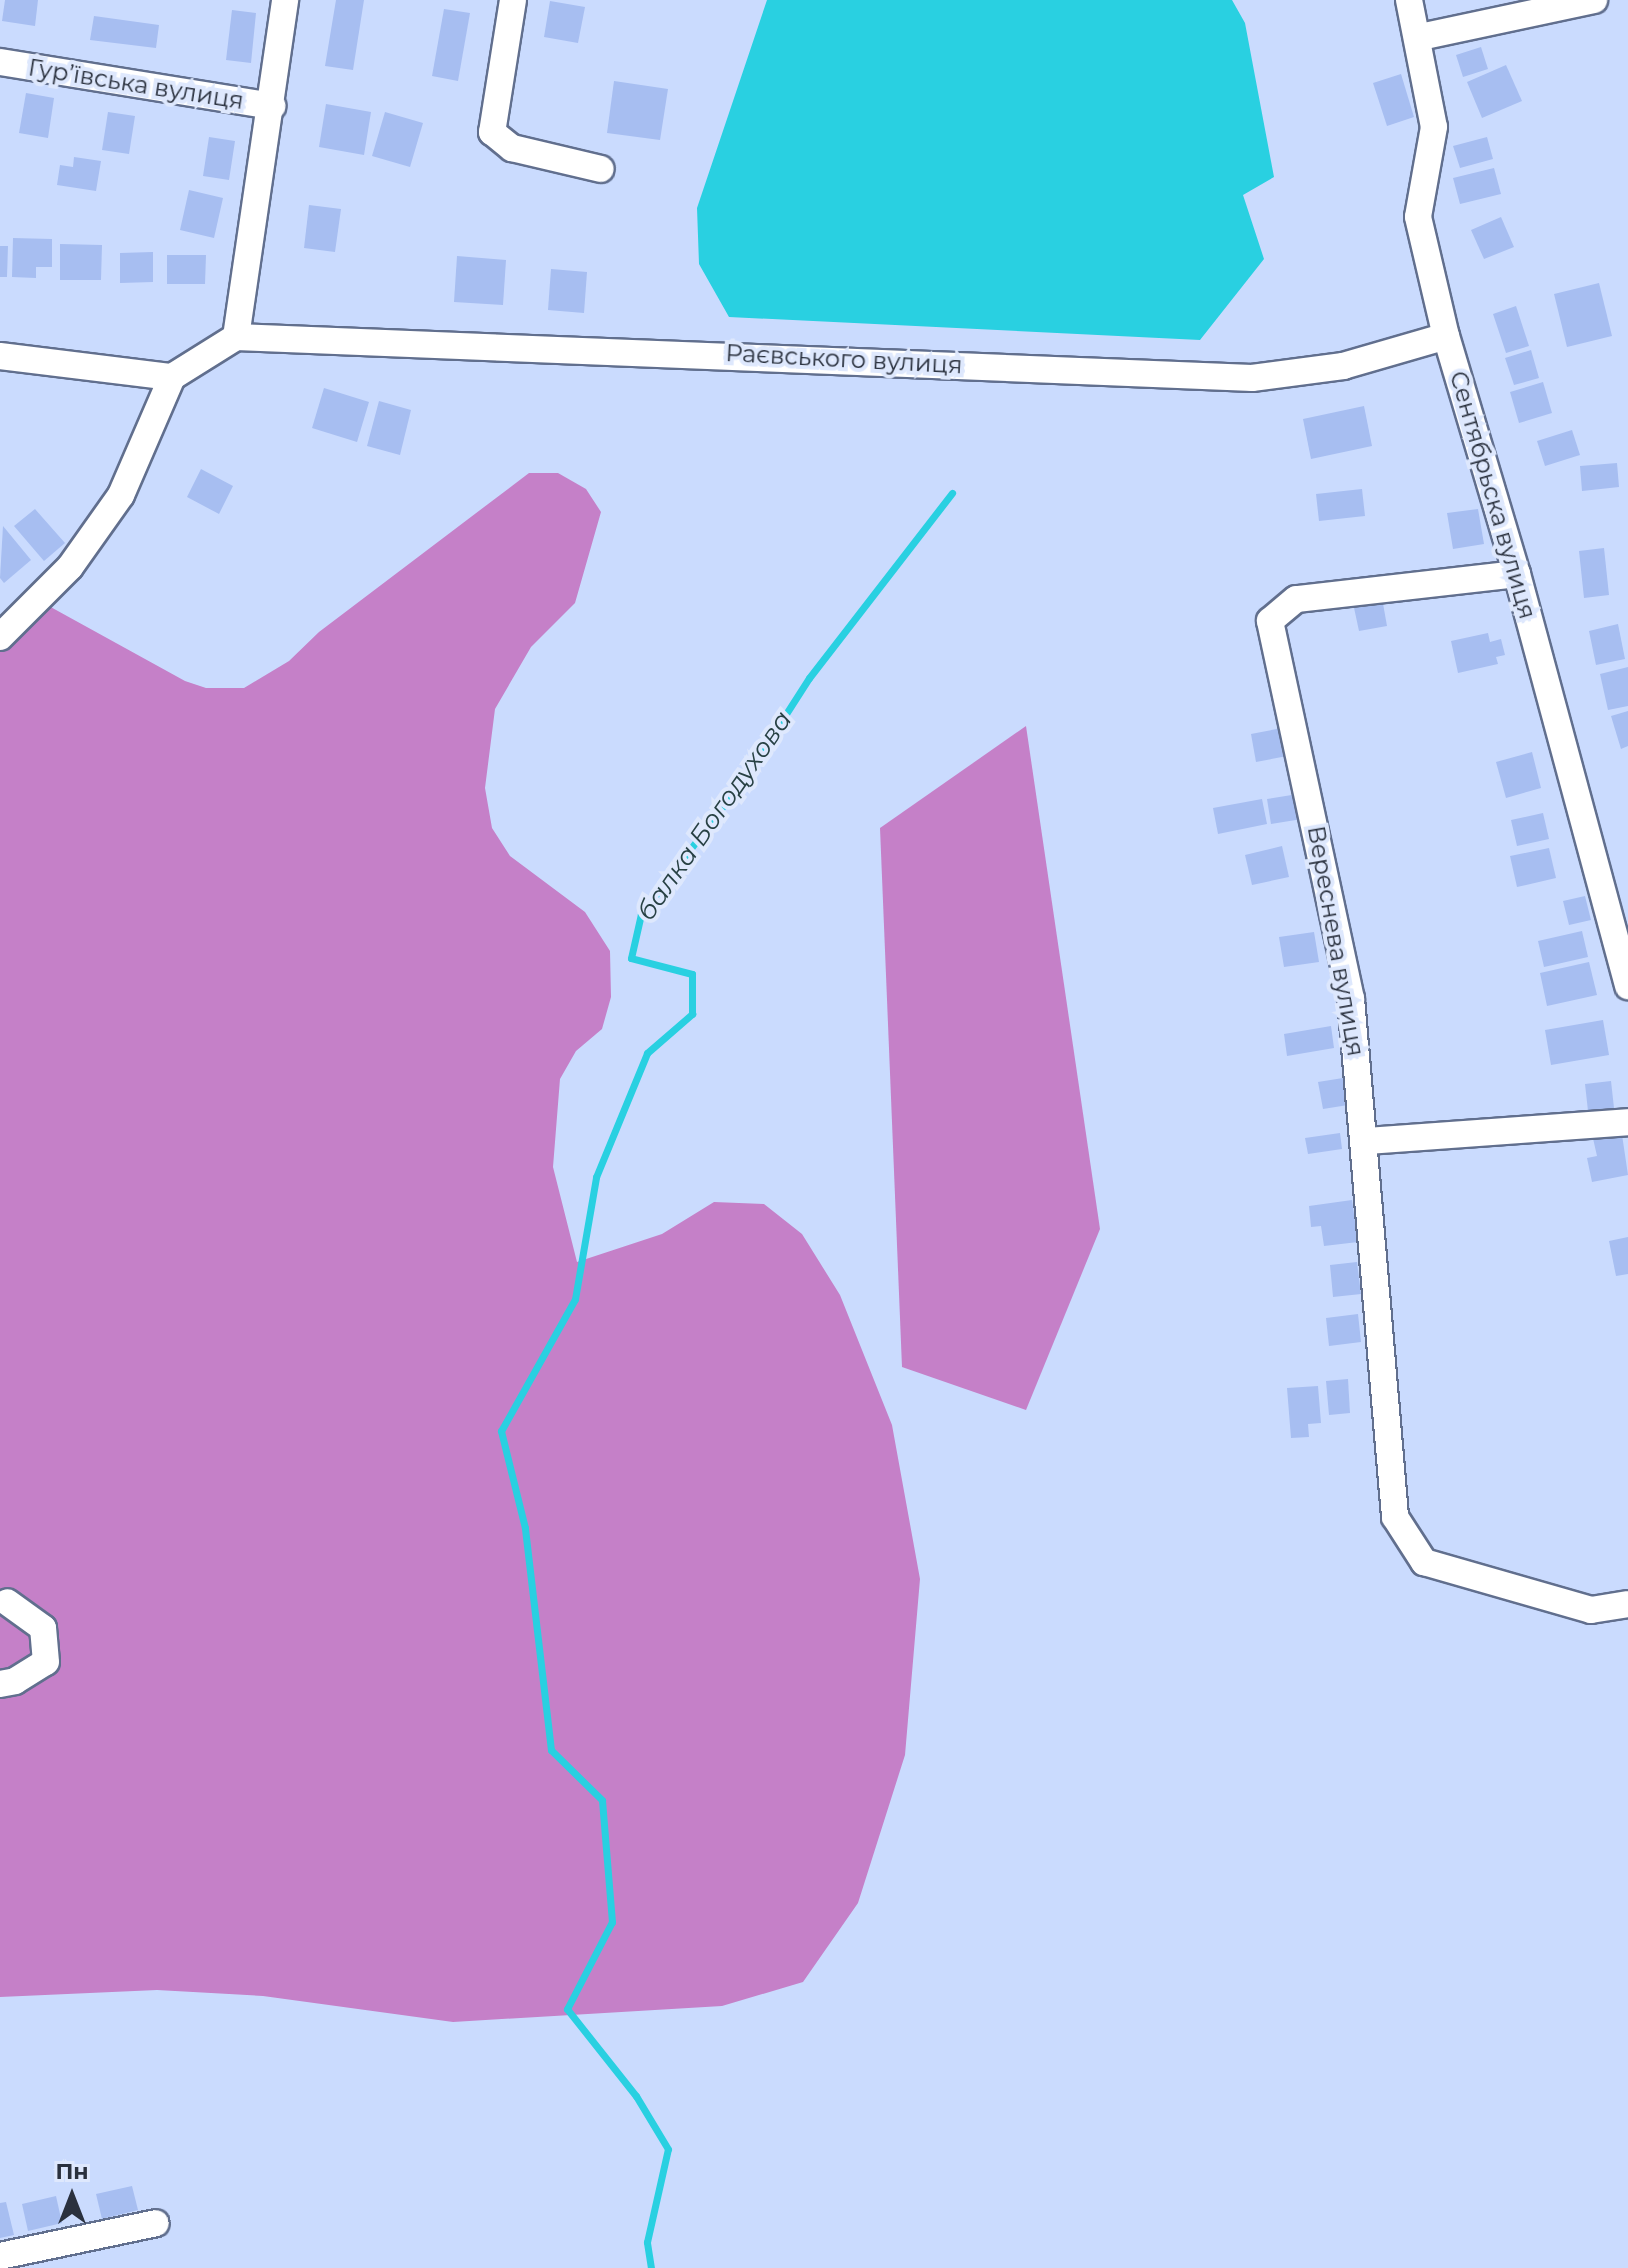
<!DOCTYPE html>
<html>
<head>
<meta charset="utf-8">
<style>
	body { margin:0 }
	#map { position:relative; width:1628px; height:2268px; overflow:hidden; background:#cadbfe; font-family:Montserrat,sans-serif }
	div>[style] { position:absolute }
	[style*='--x'] { left:calc(var(--x)*1px); top:calc(var(--y)*1px); width:calc(var(--w)*1px); rotate:calc(var(--a)*1deg) }
	.forest>* { inset:0; background:#c580c8 }
	.water>* { inset:0; background:#29d0e1 }
	.stream>* { height:7px; margin:-3.5px; padding:0 3.5px; transform-origin:3.5px; border-radius:3.5px; background:#29d0e1 }
	.building>* { inset:0; background:#a7bef1 }
	.roads { filter:drop-shadow(2px 0 #616f8e) drop-shadow(-2px 0 #616f8e) drop-shadow(0 2px #616f8e) drop-shadow(0 -2px #616f8e) }
	.minor>* { height:26px; margin:-13px; padding:0 13px; transform-origin:13px; border-radius:13px; background:#fff }
	span { translate:-50% -50%; white-space:nowrap; text-align:center; line-height:1.15; -webkit-text-stroke:8px #dee8fd; paint-order:stroke }
	.street-label { font-size:24px; color:#2a313e }
	.water-label { font-size:26px; color:#284144; font-style:italic }
	.north { position:absolute; left:32px; top:2156px; width:80px; height:80px; -webkit-text-stroke:6px #dee8fd; paint-order:stroke; rotate:0deg; font-size:22px; font-weight:700; line-height:32px; text-align:center; color:#2a313e }
	.north::after { content:''; display:block; margin:auto; width:28px; height:36px; background:#2a313e; clip-path:polygon(50% 0,100% 100%,50% 72%,0 100%) }
</style>
</head>
<body>
<div id="map">
	<div class="forest">
		<i style="clip-path:polygon(529px 473px,558px 473px,586px 489px,601px 512px,575px 603px,531px 647px,495px 709px,485px 788px,492px 828px,510px 856px,585px 912px,610px 951px,611px 997px,602px 1029px,576px 1051px,560px 1079px,553px 1167px,577px 1262px,662px 1234px,714px 1202px,764px 1204px,802px 1234px,840px 1295px,892px 1425px,920px 1579px,905px 1755px,858px 1903px,803px 1982px,722px 2006px,453px 2022px,263px 1996px,157px 1990px,0 1997px,0 651px,47px 605px,185px 681px,206px 688px,244px 688px,289px 661px,319px 632px)"></i>
		<i style="clip-path:polygon(1026px 726px,1100px 1229px,1026px 1410px,902px 1367px,880px 828px)"></i>
	</div>
	<div class="water">
		<i style="clip-path:polygon(767px 0,1232px 0,1245px 23px,1274px 177px,1243px 195px,1264px 259px,1200px 340px,729px 317px,699px 264px,697px 208px)"></i>
	</div>
	<div class="stream">
		<i style="--x:651;--y:2268;--w:26;--a:-99"></i>
		<i style="--x:647;--y:2242;--w:95;--a:-77.3"></i>
		<i style="--x:668;--y:2149;--w:62;--a:-121.1"></i>
		<i style="--x:636;--y:2096;--w:111;--a:-128.4"></i>
		<i style="--x:567;--y:2009;--w:98;--a:-62.7"></i>
		<i style="--x:612;--y:1922;--w:122;--a:-94.7"></i>
		<i style="--x:602;--y:1800;--w:71;--a:-135.6"></i>
		<i style="--x:551;--y:1750;--w:224;--a:-96.7"></i>
		<i style="--x:525;--y:1528;--w:100;--a:-103.9"></i>
		<i style="--x:501;--y:1431;--w:151;--a:-60.7"></i>
		<i style="--x:575;--y:1299;--w:124;--a:-80.2"></i>
		<i style="--x:596;--y:1177;--w:134;--a:-67.6"></i>
		<i style="--x:647;--y:1053;--w:60;--a:-40.9"></i>
		<i style="--x:692;--y:1014;--w:40;--a:-90"></i>
		<i style="--x:692;--y:974;--w:63;--a:-165.3"></i>
		<i style="--x:631;--y:958;--w:45;--a:-77.2"></i>
		<i style="--x:641;--y:914;--w:177;--a:-52.8"></i>
		<i style="--x:748;--y:773;--w:113;--a:-57.3"></i>
		<i style="--x:809;--y:678;--w:234;--a:-52.3"></i>
	</div>
	<div class="building">
		<i style="clip-path:polygon(5px 0,38px 0,35px 26px,2px 21px)"></i>
		<i style="clip-path:polygon(336px 0,364px 0,353px 70px,325px 66px)"></i>
		<i style="clip-path:polygon(550px 1px,585px 7px,578px 43px,544px 37px)"></i>
		<i style="clip-path:polygon(444px 9px,470px 13px,458px 81px,432px 76px)"></i>
		<i style="clip-path:polygon(232px 10px,256px 13px,251px 63px,226px 60px)"></i>
		<i style="clip-path:polygon(94px 16px,159px 25px,156px 48px,90px 40px)"></i>
		<i style="clip-path:polygon(1481px 47px,1488px 69px,1463px 77px,1456px 55px)"></i>
		<i style="clip-path:polygon(1506px 65px,1522px 101px,1482px 118px,1467px 82px)"></i>
		<i style="clip-path:polygon(1401px 74px,1414px 117px,1387px 126px,1373px 83px)"></i>
		<i style="clip-path:polygon(614px 81px,668px 89px,660px 140px,607px 133px)"></i>
		<i style="clip-path:polygon(26px 93px,54px 98px,48px 138px,19px 133px)"></i>
		<i style="clip-path:polygon(326px 104px,371px 112px,364px 155px,319px 147px)"></i>
		<i style="clip-path:polygon(108px 112px,135px 116px,129px 154px,102px 150px)"></i>
		<i style="clip-path:polygon(385px 112px,423px 123px,410px 167px,372px 156px)"></i>
		<i style="clip-path:polygon(209px 137px,235px 141px,229px 180px,203px 176px)"></i>
		<i style="clip-path:polygon(1487px 137px,1493px 159px,1460px 168px,1453px 146px)"></i>
		<i style="clip-path:polygon(74px 157px,101px 161px,96px 191px,57px 185px,60px 165px,73px 167px)"></i>
		<i style="clip-path:polygon(1494px 168px,1501px 194px,1460px 204px,1453px 178px)"></i>
		<i style="clip-path:polygon(189px 190px,223px 198px,214px 238px,180px 230px)"></i>
		<i style="clip-path:polygon(309px 205px,341px 209px,335px 252px,304px 248px)"></i>
		<i style="clip-path:polygon(1501px 217px,1514px 247px,1484px 259px,1471px 230px)"></i>
		<i style="clip-path:polygon(13px 238px,52px 239px,52px 267px,36px 267px,36px 278px,12px 277px)"></i>
		<i style="clip-path:polygon(60px 244px,102px 245px,101px 280px,60px 280px)"></i>
		<i style="clip-path:polygon(0 246px,8px 246px,7px 277px,0 277px)"></i>
		<i style="clip-path:polygon(153px 252px,153px 282px,120px 283px,120px 253px)"></i>
		<i style="clip-path:polygon(167px 255px,206px 255px,205px 284px,167px 284px)"></i>
		<i style="clip-path:polygon(457px 256px,506px 260px,503px 305px,454px 302px)"></i>
		<i style="clip-path:polygon(551px 269px,587px 272px,584px 313px,548px 310px)"></i>
		<i style="clip-path:polygon(1599px 283px,1612px 336px,1567px 347px,1554px 294px)"></i>
		<i style="clip-path:polygon(1516px 306px,1529px 346px,1506px 353px,1493px 314px)"></i>
		<i style="clip-path:polygon(1531px 350px,1539px 378px,1514px 385px,1505px 358px)"></i>
		<i style="clip-path:polygon(1543px 382px,1552px 413px,1519px 423px,1510px 392px)"></i>
		<i style="clip-path:polygon(324px 388px,369px 402px,357px 442px,312px 428px)"></i>
		<i style="clip-path:polygon(379px 401px,411px 410px,400px 455px,367px 446px)"></i>
		<i style="clip-path:polygon(1364px 406px,1372px 446px,1311px 459px,1303px 419px)"></i>
		<i style="clip-path:polygon(1572px 430px,1580px 455px,1545px 466px,1537px 441px)"></i>
		<i style="clip-path:polygon(1617px 463px,1619px 487px,1582px 491px,1580px 466px)"></i>
		<i style="clip-path:polygon(201px 469px,233px 486px,219px 514px,187px 497px)"></i>
		<i style="clip-path:polygon(1362px 489px,1365px 516px,1319px 521px,1316px 494px)"></i>
		<i style="clip-path:polygon(35px 509px,65px 543px,44px 561px,14px 526px)"></i>
		<i style="clip-path:polygon(1478px 509px,1484px 544px,1453px 549px,1447px 513px)"></i>
		<i style="clip-path:polygon(3px 526px,31px 560px,4px 583px,0 578px)"></i>
		<i style="clip-path:polygon(1604px 548px,1609px 595px,1584px 598px,1579px 551px)"></i>
		<i style="clip-path:polygon(1382px 598px,1387px 626px,1359px 631px,1353px 603px)"></i>
		<i style="clip-path:polygon(1618px 624px,1625px 659px,1596px 665px,1589px 631px)"></i>
		<i style="clip-path:polygon(1488px 633px,1490px 642px,1501px 639px,1505px 655px,1496px 657px,1498px 664px,1458px 673px,1451px 641px)"></i>
		<i style="clip-path:polygon(1628px 667px,1628px 706px,1608px 710px,1600px 674px)"></i>
		<i style="clip-path:polygon(1628px 711px,1628px 746px,1621px 749px,1611px 716px)"></i>
		<i style="clip-path:polygon(1282px 728px,1287px 756px,1256px 762px,1251px 734px)"></i>
		<i style="clip-path:polygon(1532px 752px,1541px 788px,1506px 798px,1496px 762px)"></i>
		<i style="clip-path:polygon(1298px 794px,1302px 819px,1271px 824px,1267px 799px)"></i>
		<i style="clip-path:polygon(1262px 799px,1267px 824px,1218px 834px,1213px 808px)"></i>
		<i style="clip-path:polygon(1543px 813px,1549px 839px,1517px 846px,1511px 820px)"></i>
		<i style="clip-path:polygon(1282px 846px,1289px 877px,1252px 885px,1245px 855px)"></i>
		<i style="clip-path:polygon(1549px 848px,1556px 878px,1517px 887px,1510px 856px)"></i>
		<i style="clip-path:polygon(1585px 896px,1591px 920px,1569px 925px,1563px 901px)"></i>
		<i style="clip-path:polygon(1582px 931px,1588px 957px,1544px 967px,1538px 941px)"></i>
		<i style="clip-path:polygon(1314px 932px,1319px 962px,1284px 967px,1279px 937px)"></i>
		<i style="clip-path:polygon(1589px 962px,1597px 995px,1547px 1006px,1540px 973px)"></i>
		<i style="clip-path:polygon(1603px 1020px,1609px 1055px,1551px 1065px,1545px 1030px)"></i>
		<i style="clip-path:polygon(1331px 1026px,1334px 1048px,1287px 1056px,1284px 1034px)"></i>
		<i style="clip-path:polygon(1343px 1078px,1348px 1105px,1323px 1109px,1318px 1082px)"></i>
		<i style="clip-path:polygon(1611px 1081px,1615px 1117px,1589px 1120px,1585px 1084px)"></i>
		<i style="clip-path:polygon(1621px 1128px,1628px 1175px,1592px 1182px,1587px 1158px,1597px 1156px,1592px 1134px)"></i>
		<i style="clip-path:polygon(1340px 1133px,1342px 1149px,1308px 1154px,1305px 1138px)"></i>
		<i style="clip-path:polygon(1352px 1200px,1358px 1242px,1324px 1246px,1321px 1226px,1311px 1227px,1309px 1206px)"></i>
		<i style="clip-path:polygon(1628px 1237px,1628px 1274px,1616px 1276px,1609px 1241px)"></i>
		<i style="clip-path:polygon(1357px 1262px,1361px 1294px,1333px 1297px,1330px 1265px)"></i>
		<i style="clip-path:polygon(1358px 1314px,1361px 1342px,1329px 1346px,1326px 1318px)"></i>
		<i style="clip-path:polygon(1348px 1379px,1350px 1413px,1329px 1415px,1326px 1381px)"></i>
		<i style="clip-path:polygon(1318px 1386px,1321px 1423px,1308px 1424px,1309px 1437px,1291px 1438px,1287px 1388px)"></i>
		<i style="clip-path:polygon(132px 2186px,138px 2210px,102px 2219px,96px 2194px)"></i>
		<i style="clip-path:polygon(56px 2196px,62px 2223px,28px 2231px,22px 2204px)"></i>
		<i style="clip-path:polygon(6px 2202px,14px 2235px,0 2238px,0 2203px)"></i>
	</div>
	<div class="roads">
		<div class="minor">
			<i style="--x:513;--y:0;--w:134;--a:99"></i>
			<i style="--x:492;--y:132;--w:26;--a:39"></i>
			<i style="--x:512;--y:148;--w:91;--a:13.3"></i>
			<i style="--x:1409;--y:0;--w:129;--a:78.9"></i>
			<i style="--x:1434;--y:127;--w:91;--a:100.1"></i>
			<i style="--x:1418;--y:217;--w:122;--a:76.8"></i>
			<i style="--x:1446;--y:336;--w:248;--a:73.4"></i>
			<i style="--x:1517;--y:574;--w:427;--a:74.9"></i>
			<i style="--x:1420;--y:37;--w:178;--a:-12"></i>
			<i style="--x:0;--y:62;--w:276;--a:9.2"></i>
			<i style="--x:236;--y:337;--w:1017;--a:2.31"></i>
			<i style="--x:1252;--y:378;--w:92;--a:-7.5"></i>
			<i style="--x:1343;--y:366;--w:107;--a:-16.2"></i>
			<i style="--x:236;--y:337;--w:341;--a:-81.7"></i>
			<i style="--x:0;--y:356;--w:173;--a:7"></i>
			<i style="--x:1517;--y:574;--w:222;--a:173.5"></i>
			<i style="--x:1296;--y:599;--w:34;--a:140"></i>
			<i style="--x:1270;--y:621;--w:387;--a:77.9"></i>
			<i style="--x:1351;--y:999;--w:520;--a:85.14"></i>
			<i style="--x:1395;--y:1517;--w:54;--a:57.2"></i>
			<i style="--x:1424;--y:1562;--w:174;--a:16"></i>
			<i style="--x:1591;--y:1610;--w:37;--a:-9"></i>
			<i style="--x:0;--y:637;--w:99;--a:-45"></i>
			<i style="--x:70;--y:567;--w:88;--a:-54.7"></i>
			<i style="--x:121;--y:495;--w:129;--a:-66.6"></i>
			<i style="--x:172;--y:377;--w:75;--a:-32"></i>
			<i style="--x:1366;--y:1141;--w:263;--a:-4.1"></i>
			<i style="--x:0;--y:1684;--w:15;--a:-11"></i>
			<i style="--x:15;--y:1681;--w:36;--a:-32"></i>
			<i style="--x:46;--y:1662;--w:34;--a:-95"></i>
			<i style="--x:43;--y:1628;--w:44;--a:-144.2"></i>
			<i style="--x:0;--y:2256;--w:159;--a:-11.9"></i>
		</div>
	</div>
	<div class="street-label">
		<span style="left:136px;top:84px;rotate:9deg">Гур’ївська вулиця</span>
		<span style="left:844px;top:359px;rotate:3deg">Раєвського вулиця</span>
		<span style="left:1493px;top:495px;rotate:74deg">Сентябрьска вулиця</span>
		<span style="left:1336px;top:941px;rotate:80deg">Вереснева вулиця</span>
	</div>
	<div class="water-label">
		<span style="left:715px;top:816px;rotate:-55deg">балка Богодухова</span>
	</div>
	<div class="north">Пн</div>
</div>
</body>
</html>
